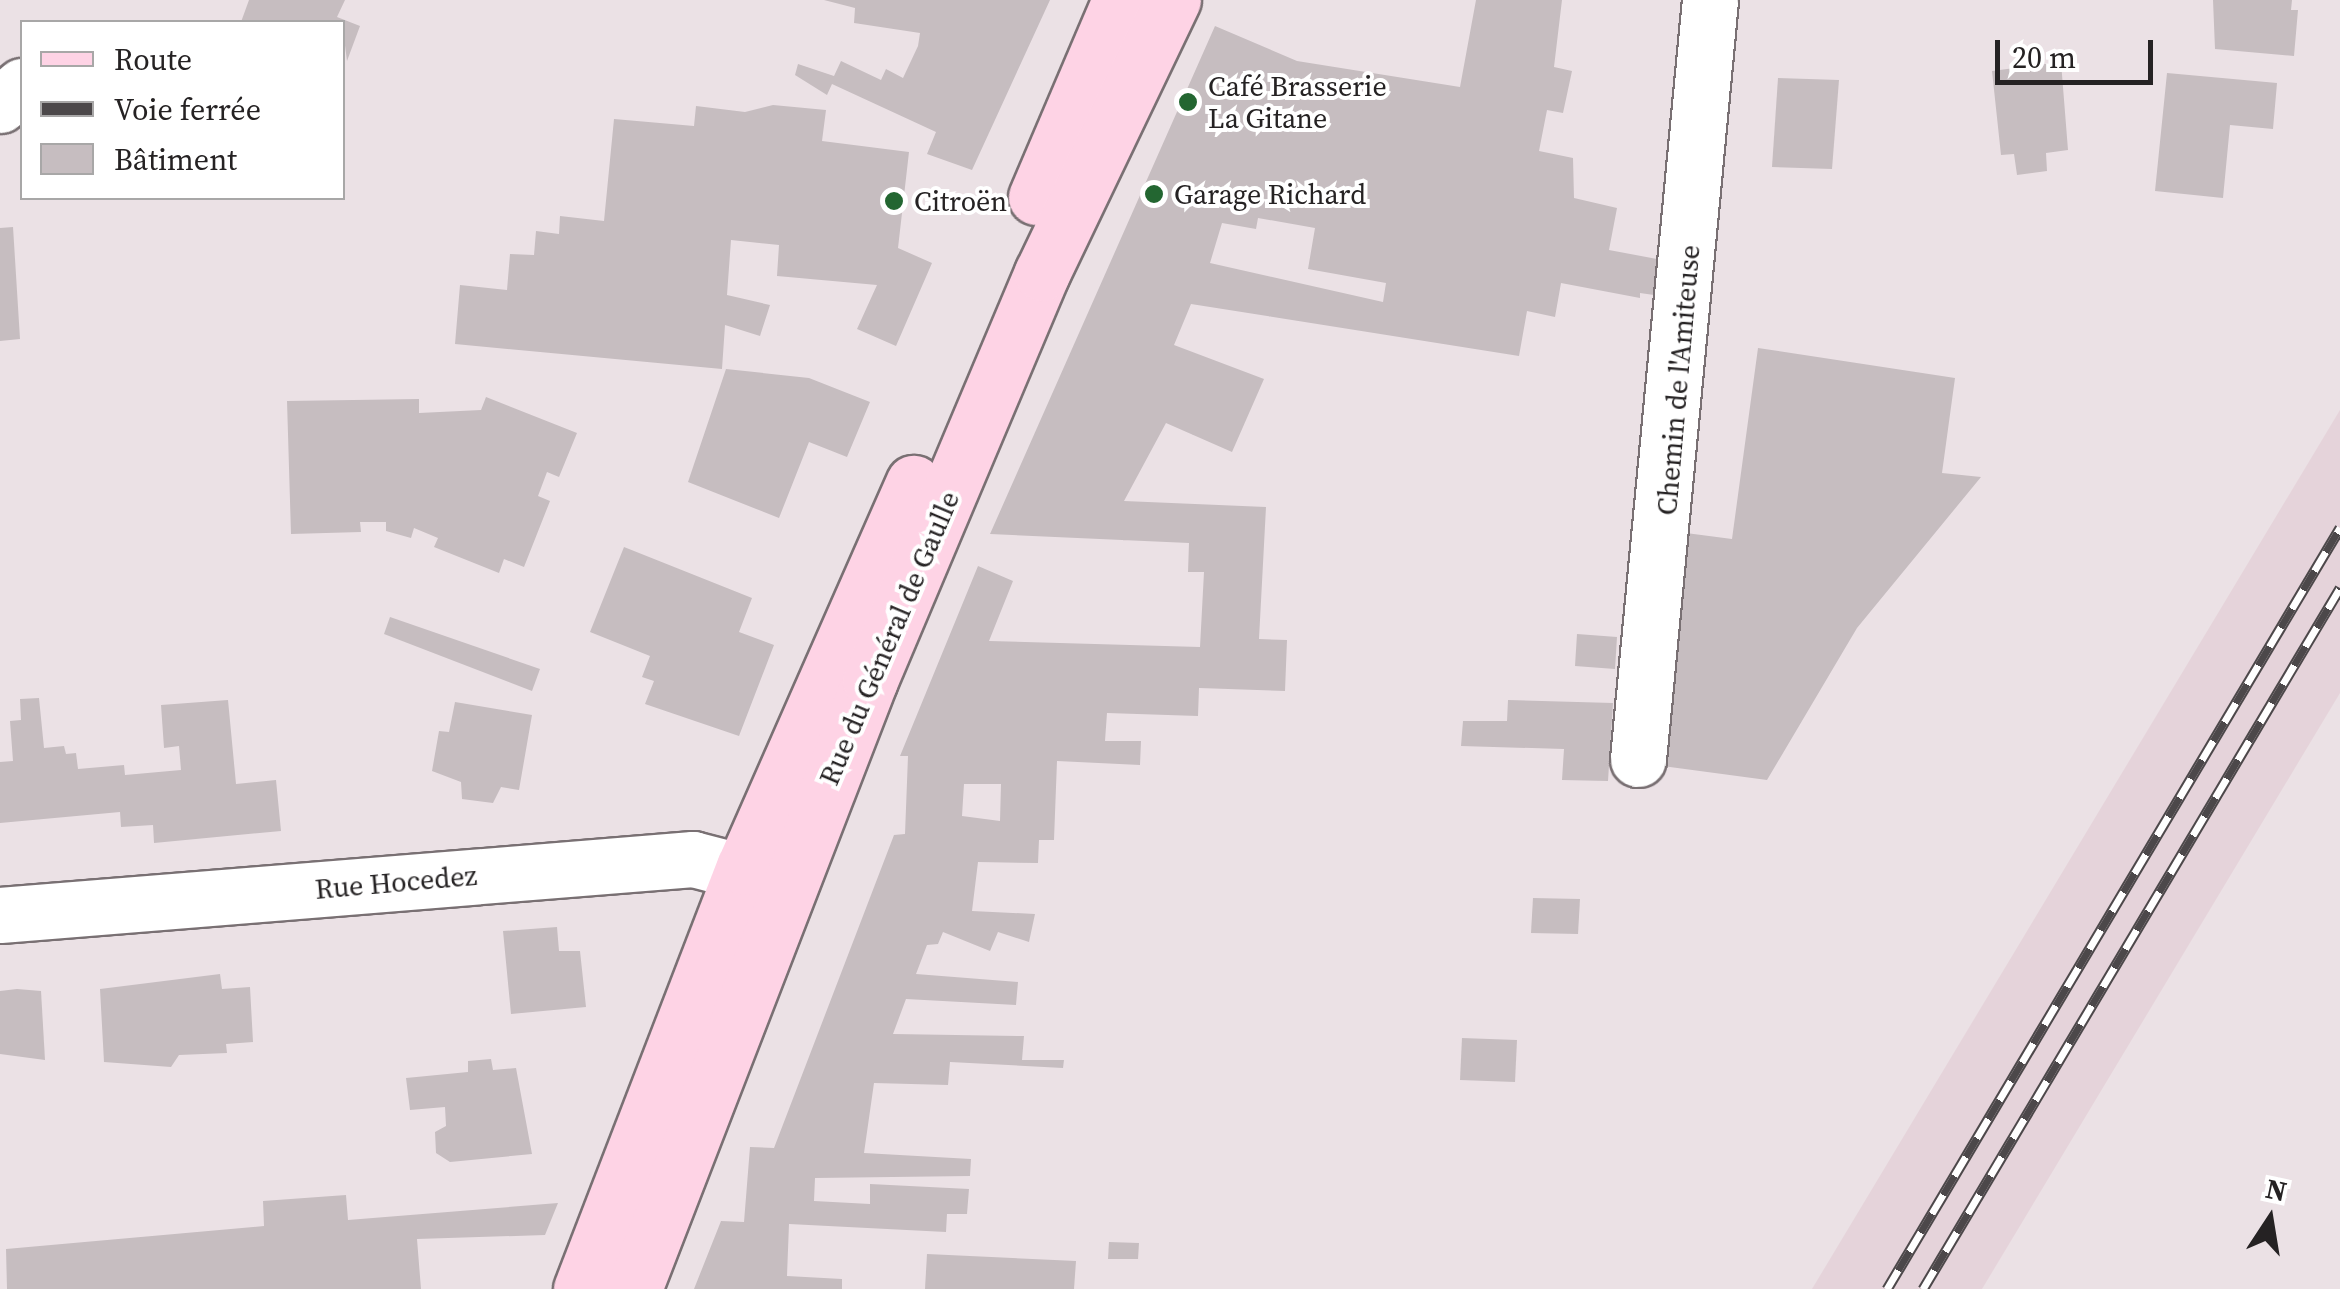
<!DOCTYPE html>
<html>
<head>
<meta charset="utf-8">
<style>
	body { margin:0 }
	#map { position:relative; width:2340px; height:1289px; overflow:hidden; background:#ebe1e5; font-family:"Source Serif 4",serif }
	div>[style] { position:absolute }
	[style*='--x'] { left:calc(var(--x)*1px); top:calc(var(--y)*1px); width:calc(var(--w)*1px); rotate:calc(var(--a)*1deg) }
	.built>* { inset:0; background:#e5d3da }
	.building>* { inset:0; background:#c6bdc0 }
	.roads { filter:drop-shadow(2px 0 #797073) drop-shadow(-2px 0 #797073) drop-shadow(0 2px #797073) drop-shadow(0 -2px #797073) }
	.minor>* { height:55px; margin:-27.5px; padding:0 27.5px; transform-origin:27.5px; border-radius:27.5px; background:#fff }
	.major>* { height:55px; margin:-27.5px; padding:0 27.5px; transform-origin:27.5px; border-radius:27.5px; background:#fed3e5 }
	.rail>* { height:11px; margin-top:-5.5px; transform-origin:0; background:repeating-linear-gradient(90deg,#fff 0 22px,#4c484a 0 44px); box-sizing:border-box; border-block:2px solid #4c484a }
	.dots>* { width:28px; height:28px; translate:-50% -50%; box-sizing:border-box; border:5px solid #fff; border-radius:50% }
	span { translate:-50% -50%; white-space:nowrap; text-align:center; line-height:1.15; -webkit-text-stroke:8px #fff; paint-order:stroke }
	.poi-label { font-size:28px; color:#252223 }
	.left { translate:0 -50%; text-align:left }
	.street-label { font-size:28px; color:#252223 }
	.legend { position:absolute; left:20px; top:20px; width:325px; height:180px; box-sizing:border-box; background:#fff; border:2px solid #a8a7a7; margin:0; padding:12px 18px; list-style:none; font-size:30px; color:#252223 }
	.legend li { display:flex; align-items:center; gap:20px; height:50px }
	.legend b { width:50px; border:2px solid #a8a7a7 }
	.north { position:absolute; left:2220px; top:1169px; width:100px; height:100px; -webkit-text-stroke:8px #fff; paint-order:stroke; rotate:12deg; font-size:28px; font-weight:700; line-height:40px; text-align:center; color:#252223 }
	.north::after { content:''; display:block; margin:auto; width:35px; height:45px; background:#252223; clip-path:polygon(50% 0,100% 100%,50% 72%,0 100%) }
	.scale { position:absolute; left:1995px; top:40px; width:158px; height:45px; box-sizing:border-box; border:5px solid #252223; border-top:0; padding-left:12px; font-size:30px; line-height:35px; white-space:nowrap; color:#252223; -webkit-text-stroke:8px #fff; paint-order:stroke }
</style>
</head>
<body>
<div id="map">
	<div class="built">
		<i style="clip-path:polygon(2340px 410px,2340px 693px,1982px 1289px,1812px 1289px)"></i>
	</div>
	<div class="building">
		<i style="clip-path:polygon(249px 0,345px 0,337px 17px,360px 26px,347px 61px,342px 22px,241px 22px)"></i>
		<i style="clip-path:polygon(824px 0,1050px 0,972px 170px,927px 154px,936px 132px,832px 84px,827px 95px,795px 75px,798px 64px,834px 76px,841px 61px,881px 80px,886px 69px,903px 78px,918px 46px,920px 33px,854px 23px,855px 8px)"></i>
		<i style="clip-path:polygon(evenodd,1476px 0,1562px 0,1554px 67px,1572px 71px,1563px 113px,1547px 110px,1539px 151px,1573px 158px,1574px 198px,1617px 208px,1609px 250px,1657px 259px,1654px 295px,1640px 293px,1640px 298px,1561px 283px,1555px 317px,1527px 311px,1519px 356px,1191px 304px,1174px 345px,1264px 379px,1232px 452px,1166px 423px,1124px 501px,1266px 507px,1259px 639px,1287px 640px,1285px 691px,1199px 688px,1198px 716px,1107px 713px,1105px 741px,1141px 741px,1140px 765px,1057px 761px,1054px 840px,1039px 840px,1038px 863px,978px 862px,972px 911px,1035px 914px,1029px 942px,998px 932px,990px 951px,943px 932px,938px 944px,927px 945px,916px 974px,1018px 982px,1016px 1005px,906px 999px,893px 1034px,1024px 1036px,1022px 1060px,1064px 1060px,1063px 1068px,950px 1062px,948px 1085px,874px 1083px,864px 1153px,971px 1159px,970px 1176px,815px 1178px,814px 1201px,870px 1204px,870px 1184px,969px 1189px,967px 1214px,947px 1214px,946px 1232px,789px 1224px,787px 1276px,842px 1279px,842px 1289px,694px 1289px,721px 1221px,744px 1222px,750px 1147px,774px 1148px,894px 835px,905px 834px,908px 756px,900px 756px,978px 566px,1013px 581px,989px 641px,1200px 647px,1204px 572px,1188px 572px,1189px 543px,990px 534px,1215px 26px,1297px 61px,1460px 87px,1476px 0,1258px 218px,1315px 228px,1308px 269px,1386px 283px,1383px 302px,1210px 263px,1222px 223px,1256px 229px,1258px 218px,1476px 0,964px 784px,1001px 784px,1000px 821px,962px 816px,964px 784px)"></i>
		<i style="clip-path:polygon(2213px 0,2292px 0,2291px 10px,2298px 10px,2294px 56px,2215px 49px)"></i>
		<i style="clip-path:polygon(2061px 62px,2068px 150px,2046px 153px,2047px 171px,2017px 175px,2014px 154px,2001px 155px,1992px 71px)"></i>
		<i style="clip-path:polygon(2167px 73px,2277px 83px,2273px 129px,2230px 125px,2223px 198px,2155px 191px)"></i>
		<i style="clip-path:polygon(1778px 78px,1839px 80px,1832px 169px,1772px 167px)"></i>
		<i style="clip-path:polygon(773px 105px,826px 110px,822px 141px,909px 152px,898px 248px,932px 263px,896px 346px,857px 329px,877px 285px,777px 276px,779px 245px,731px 240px,727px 295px,770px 305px,760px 336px,725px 325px,722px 369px,455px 344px,460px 285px,507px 290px,510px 254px,534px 255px,536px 231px,559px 234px,560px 216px,604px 221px,614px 119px,694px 126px,696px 106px,745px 112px)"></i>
		<i style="clip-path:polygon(13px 227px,20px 339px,0 341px,0 228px)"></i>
		<i style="clip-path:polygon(1758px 348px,1955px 378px,1942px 473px,1981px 477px,1857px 628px,1767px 780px,1655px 765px,1686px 533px,1732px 539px)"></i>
		<i style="clip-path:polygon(726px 369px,809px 378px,870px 402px,847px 457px,809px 442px,779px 518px,688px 482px)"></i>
		<i style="clip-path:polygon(486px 397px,577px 433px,559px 477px,547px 472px,538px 496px,550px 501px,524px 567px,504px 559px,499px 573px,434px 547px,438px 538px,414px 528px,411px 538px,386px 531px,386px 522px,360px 522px,361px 532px,291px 534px,287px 401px,419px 399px,419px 413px,481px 410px)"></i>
		<i style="clip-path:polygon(624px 547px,752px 598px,739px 632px,774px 645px,739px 736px,645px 704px,654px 681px,642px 677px,650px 656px,590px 632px)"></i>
		<i style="clip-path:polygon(390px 617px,540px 669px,532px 691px,384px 634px)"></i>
		<i style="clip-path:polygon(1577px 634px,1617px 637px,1615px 669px,1575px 666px)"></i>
		<i style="clip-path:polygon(39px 698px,44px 748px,64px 746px,66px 754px,76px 753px,78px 769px,124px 765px,125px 775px,181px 770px,179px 746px,164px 748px,161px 705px,228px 700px,236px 784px,276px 780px,281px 831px,154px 843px,153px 825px,121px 827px,120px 812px,0 823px,0 762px,13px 761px,10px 721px,21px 720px,20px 699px)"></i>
		<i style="clip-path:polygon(1508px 700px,1613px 703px,1608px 781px,1562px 780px,1564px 749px,1461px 746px,1463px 721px,1507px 721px)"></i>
		<i style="clip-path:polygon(455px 702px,532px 715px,519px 790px,501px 787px,493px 803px,462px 799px,461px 782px,432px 771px,439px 731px,449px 732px)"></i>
		<i style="clip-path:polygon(1533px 898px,1580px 899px,1578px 934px,1531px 933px)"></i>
		<i style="clip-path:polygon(557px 927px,559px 951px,580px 951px,586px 1007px,511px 1014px,503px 931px)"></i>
		<i style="clip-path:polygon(220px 974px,222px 989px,250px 987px,253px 1042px,226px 1044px,227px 1053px,179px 1055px,171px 1067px,104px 1062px,100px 989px)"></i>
		<i style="clip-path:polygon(17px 989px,41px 991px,45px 1060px,0 1054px,0 991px)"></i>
		<i style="clip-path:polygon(1462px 1038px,1517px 1040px,1515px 1082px,1460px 1080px)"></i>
		<i style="clip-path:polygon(491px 1059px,493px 1070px,516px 1068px,532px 1154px,450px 1162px,436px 1153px,435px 1132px,446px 1126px,445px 1107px,410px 1110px,406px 1078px,468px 1072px,468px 1061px)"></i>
		<i style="clip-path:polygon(346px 1195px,348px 1220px,558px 1203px,545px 1235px,417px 1239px,421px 1289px,7px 1289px,6px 1249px,264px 1226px,263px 1201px)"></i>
		<i style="clip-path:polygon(1109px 1242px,1139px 1243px,1138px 1259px,1108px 1259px)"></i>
		<i style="clip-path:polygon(927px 1254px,1076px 1261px,1074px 1289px,925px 1289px)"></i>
	</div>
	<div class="roads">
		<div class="minor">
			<i style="--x:0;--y:105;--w:29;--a:-41"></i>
			<i style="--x:1638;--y:759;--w:762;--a:-84.58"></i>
			<i style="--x:0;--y:915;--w:695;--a:-4.62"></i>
			<i style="--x:693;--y:859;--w:95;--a:14.6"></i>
		</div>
		<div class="major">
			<i style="--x:1036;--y:197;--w:214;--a:-66.9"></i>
			<i style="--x:581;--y:1289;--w:452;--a:-68.9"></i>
			<i style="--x:744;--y:867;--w:420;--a:-66.2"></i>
			<i style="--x:634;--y:1289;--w:653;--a:-68.82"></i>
			<i style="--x:870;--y:680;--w:442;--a:-67.1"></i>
			<i style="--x:1042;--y:273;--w:303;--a:-64.4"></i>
		</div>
	</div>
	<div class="rail">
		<i style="--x:1887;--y:1289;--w:886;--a:-59.24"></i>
		<i style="--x:1923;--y:1289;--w:816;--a:-59.25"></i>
	</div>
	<div class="dots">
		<i style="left:1188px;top:102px;background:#236631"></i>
		<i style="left:1154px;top:194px;background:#236631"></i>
		<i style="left:894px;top:201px;background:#236631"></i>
	</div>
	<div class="poi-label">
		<span class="left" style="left:1208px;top:102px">Café Brasserie<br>La Gitane</span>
		<span class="left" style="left:1174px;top:194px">Garage Richard</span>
		<span class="left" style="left:914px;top:201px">Citroën</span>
	</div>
	<div class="street-label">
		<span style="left:1678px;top:380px;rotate:-85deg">Chemin de l'Amiteuse</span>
		<span style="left:889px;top:638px;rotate:-67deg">Rue du Général de Gaulle</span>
		<span style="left:396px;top:882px;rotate:-5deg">Rue Hocedez</span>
	</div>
	<ul class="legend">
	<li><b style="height:12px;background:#fed3e5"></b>Route</li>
	<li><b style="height:12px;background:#4c484a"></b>Voie ferrée</li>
	<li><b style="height:28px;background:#c6bdc0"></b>Bâtiment</li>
	</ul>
	<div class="north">N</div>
	<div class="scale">20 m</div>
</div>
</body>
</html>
